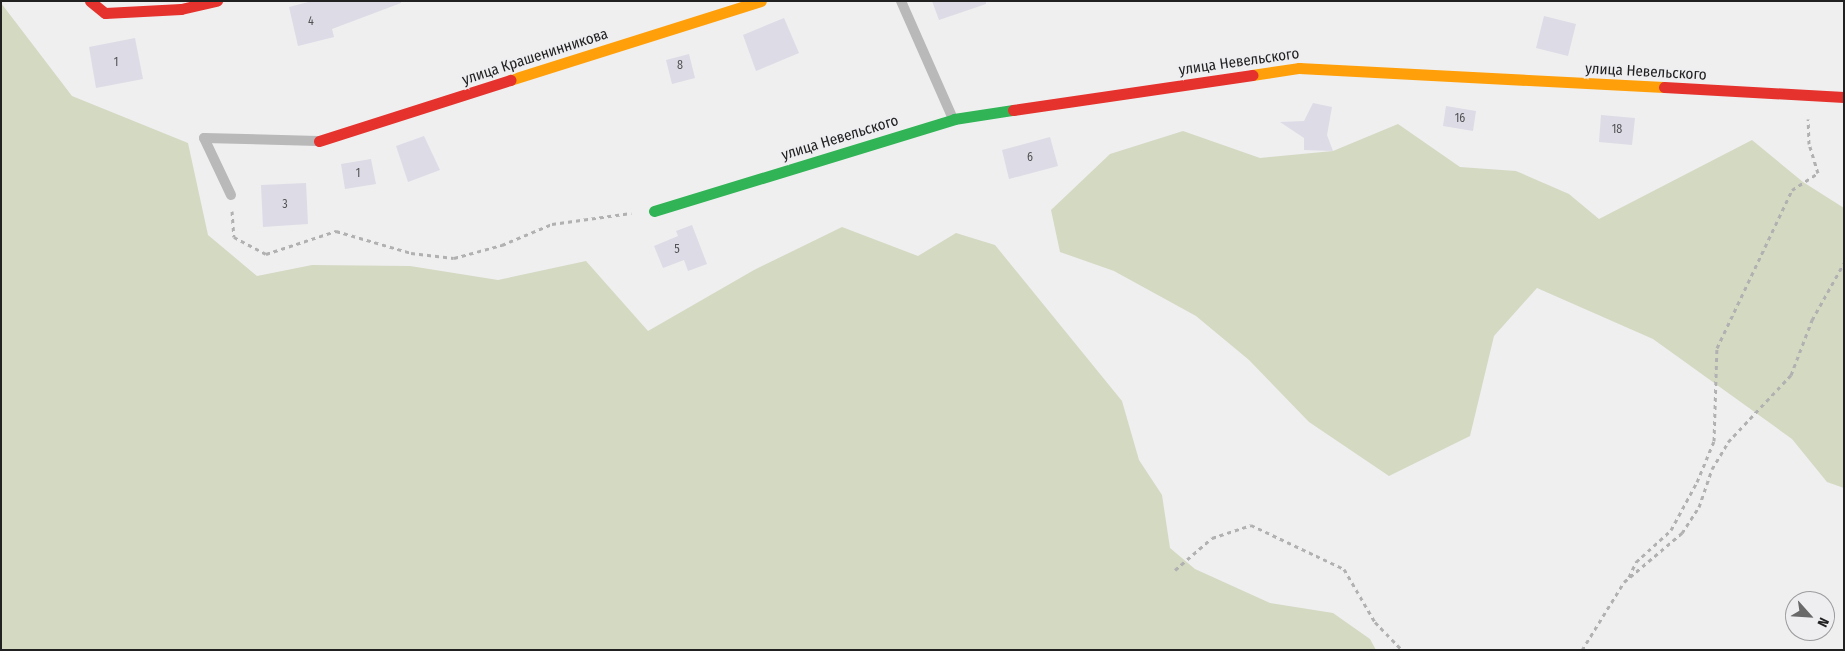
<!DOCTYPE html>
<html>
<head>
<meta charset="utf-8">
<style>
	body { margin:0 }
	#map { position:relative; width:1845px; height:651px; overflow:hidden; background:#efeff0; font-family:"Fira Sans Condensed",sans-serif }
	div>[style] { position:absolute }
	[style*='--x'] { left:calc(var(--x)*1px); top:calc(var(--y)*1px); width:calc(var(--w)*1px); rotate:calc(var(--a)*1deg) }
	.green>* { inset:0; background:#d4d9c2 }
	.building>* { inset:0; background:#dddbe5 }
	.path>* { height:3px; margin-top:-1.5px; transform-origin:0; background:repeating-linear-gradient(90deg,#b1b1b2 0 4px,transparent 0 8px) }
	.lane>* { height:10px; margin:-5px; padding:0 5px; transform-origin:5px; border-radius:5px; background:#b9b9ba }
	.fast>* { height:11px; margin:-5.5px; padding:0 5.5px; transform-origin:5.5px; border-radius:5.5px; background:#30b455 }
	.slow>* { height:11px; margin:-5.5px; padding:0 5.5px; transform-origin:5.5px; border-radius:5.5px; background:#ff9f0a }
	.jam>* { height:11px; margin:-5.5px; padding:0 5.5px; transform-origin:5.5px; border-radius:5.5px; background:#e5322d }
	span { translate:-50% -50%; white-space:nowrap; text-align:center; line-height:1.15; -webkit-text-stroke:4px #eeeef1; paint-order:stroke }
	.number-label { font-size:12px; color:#525255 }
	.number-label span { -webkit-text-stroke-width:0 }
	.street-label { font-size:15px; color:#212122 }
	.frame { position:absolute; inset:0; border:2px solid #212122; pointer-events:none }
	.north { position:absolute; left:1785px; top:591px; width:50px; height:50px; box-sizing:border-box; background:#eeeef1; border:1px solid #9c9c9e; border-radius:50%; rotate:116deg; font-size:14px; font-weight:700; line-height:20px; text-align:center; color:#212122 }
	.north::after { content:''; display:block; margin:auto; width:18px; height:22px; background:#69696a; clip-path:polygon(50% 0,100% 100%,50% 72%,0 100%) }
</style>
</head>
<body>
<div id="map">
	<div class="green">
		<i style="clip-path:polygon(1px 3px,72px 96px,188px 143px,208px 235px,257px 276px,312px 265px,410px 266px,498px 280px,586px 261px,648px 331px,754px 270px,842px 227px,918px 256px,956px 233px,995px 245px,1122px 401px,1139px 460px,1162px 495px,1170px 548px,1195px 569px,1270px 603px,1333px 613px,1370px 639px,1376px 650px,1px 650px)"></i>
		<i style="clip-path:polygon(1398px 124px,1460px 167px,1516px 171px,1569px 194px,1599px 219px,1752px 140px,1803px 182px,1844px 208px,1844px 488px,1827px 482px,1792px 439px,1653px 339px,1537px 288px,1494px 336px,1470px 436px,1389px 476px,1309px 422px,1249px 360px,1196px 316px,1114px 271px,1060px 252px,1051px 210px,1110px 154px,1183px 131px,1260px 158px,1333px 151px)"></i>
	</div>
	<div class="building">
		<i style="clip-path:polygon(312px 1px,401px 1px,401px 3px,332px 29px,334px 37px,298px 46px,289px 7px)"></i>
		<i style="clip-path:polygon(932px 1px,986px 1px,986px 4px,939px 20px)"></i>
		<i style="clip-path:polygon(1544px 16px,1576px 24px,1568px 56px,1536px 48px)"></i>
		<i style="clip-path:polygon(784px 18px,799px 53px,756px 71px,743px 35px)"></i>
		<i style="clip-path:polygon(135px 38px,143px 79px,96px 88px,89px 47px)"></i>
		<i style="clip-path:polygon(689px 54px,695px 78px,672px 84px,666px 60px)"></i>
		<i style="clip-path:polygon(1313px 103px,1332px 107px,1327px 135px,1333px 151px,1304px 150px,1304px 138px,1280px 122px,1304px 121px)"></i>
		<i style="clip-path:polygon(1446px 106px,1476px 111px,1473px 131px,1443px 126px)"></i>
		<i style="clip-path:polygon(1601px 115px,1635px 118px,1632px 145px,1599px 142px)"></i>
		<i style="clip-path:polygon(424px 136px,440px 170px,408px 182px,396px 146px)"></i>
		<i style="clip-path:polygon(1050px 137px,1058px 166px,1009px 179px,1002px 150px)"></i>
		<i style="clip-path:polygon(371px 159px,376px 184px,345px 189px,341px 164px)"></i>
		<i style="clip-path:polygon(306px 183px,308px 224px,263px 227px,261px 185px)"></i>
		<i style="clip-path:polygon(692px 225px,707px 264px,688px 271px,684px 260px,663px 268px,654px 246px,678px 236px,676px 231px)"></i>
	</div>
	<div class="path">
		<i style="--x:232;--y:211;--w:26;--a:86"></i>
		<i style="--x:234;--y:237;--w:36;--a:28"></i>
		<i style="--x:266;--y:254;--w:74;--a:-18.2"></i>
		<i style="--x:336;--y:231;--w:78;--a:16.3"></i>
		<i style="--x:411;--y:253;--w:43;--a:6.6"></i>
		<i style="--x:454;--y:258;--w:50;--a:-15.2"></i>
		<i style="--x:502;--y:245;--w:54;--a:-22.8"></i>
		<i style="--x:552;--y:224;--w:80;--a:-7.9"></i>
		<i style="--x:1175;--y:570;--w:49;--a:-40.9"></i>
		<i style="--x:1212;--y:538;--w:41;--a:-18.4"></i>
		<i style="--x:1251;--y:525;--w:103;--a:25.3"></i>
		<i style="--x:1344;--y:569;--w:61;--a:59.7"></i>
		<i style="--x:1375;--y:622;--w:39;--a:46"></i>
		<i style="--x:1629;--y:577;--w:17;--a:-65"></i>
		<i style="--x:1636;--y:562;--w:47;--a:-42.4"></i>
		<i style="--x:1671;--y:530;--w:55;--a:-61.6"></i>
		<i style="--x:1697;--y:482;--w:44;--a:-67.5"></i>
		<i style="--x:1714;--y:441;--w:93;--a:-88.2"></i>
		<i style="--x:1717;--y:348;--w:175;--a:-64.6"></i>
		<i style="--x:1792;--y:190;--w:31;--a:-33"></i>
		<i style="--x:1818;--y:173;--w:30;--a:-107"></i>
		<i style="--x:1809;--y:144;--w:25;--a:-92"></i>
		<i style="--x:1582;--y:650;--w:80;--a:-58.3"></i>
		<i style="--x:1624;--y:582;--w:76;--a:-40.2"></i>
		<i style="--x:1682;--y:533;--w:31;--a:-57"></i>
		<i style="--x:1699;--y:507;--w:40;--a:-71.1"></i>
		<i style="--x:1712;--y:469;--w:31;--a:-59"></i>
		<i style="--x:1728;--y:442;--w:92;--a:-46.8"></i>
		<i style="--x:1791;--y:375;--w:59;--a:-69.1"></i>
		<i style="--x:1812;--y:320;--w:65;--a:-60.7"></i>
	</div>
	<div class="lane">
		<i style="--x:901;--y:1;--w:129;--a:66.2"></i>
		<i style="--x:231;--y:195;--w:63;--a:-115.3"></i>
		<i style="--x:204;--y:138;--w:114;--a:1.5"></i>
	</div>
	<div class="fast">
		<i style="--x:654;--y:211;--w:314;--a:-17"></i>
		<i style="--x:954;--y:119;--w:60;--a:-8.7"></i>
	</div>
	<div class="slow">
		<i style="--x:1252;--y:75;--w:48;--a:-8.5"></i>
		<i style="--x:1299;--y:68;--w:365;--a:3"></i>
		<i style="--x:510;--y:80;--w:263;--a:-17.5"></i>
	</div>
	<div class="jam">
		<i style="--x:90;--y:1;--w:19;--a:39"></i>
		<i style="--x:105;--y:13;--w:76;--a:-3"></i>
		<i style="--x:181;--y:9;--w:37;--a:-13"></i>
		<i style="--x:1664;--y:87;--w:180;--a:3.2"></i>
		<i style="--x:1013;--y:110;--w:242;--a:-8.3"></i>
		<i style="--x:319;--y:141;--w:201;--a:-17.7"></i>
	</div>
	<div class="number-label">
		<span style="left:311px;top:22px">4</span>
		<span style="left:116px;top:63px">1</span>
		<span style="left:680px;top:66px">8</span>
		<span style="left:1460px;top:119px">16</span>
		<span style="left:1617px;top:130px">18</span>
		<span style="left:1030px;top:158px">6</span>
		<span style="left:358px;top:174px">1</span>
		<span style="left:285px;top:205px">3</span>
		<span style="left:677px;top:250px">5</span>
	</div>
	<div class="street-label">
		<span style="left:535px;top:57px;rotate:-18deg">улица Крашенинникова</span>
		<span style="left:1239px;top:62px;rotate:-8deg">улица Невельского</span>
		<span style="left:1646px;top:72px;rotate:3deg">улица Невельского</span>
		<span style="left:840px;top:138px;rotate:-17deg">улица Невельского</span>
	</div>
	<div class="frame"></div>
	<div class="north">N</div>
</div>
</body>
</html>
